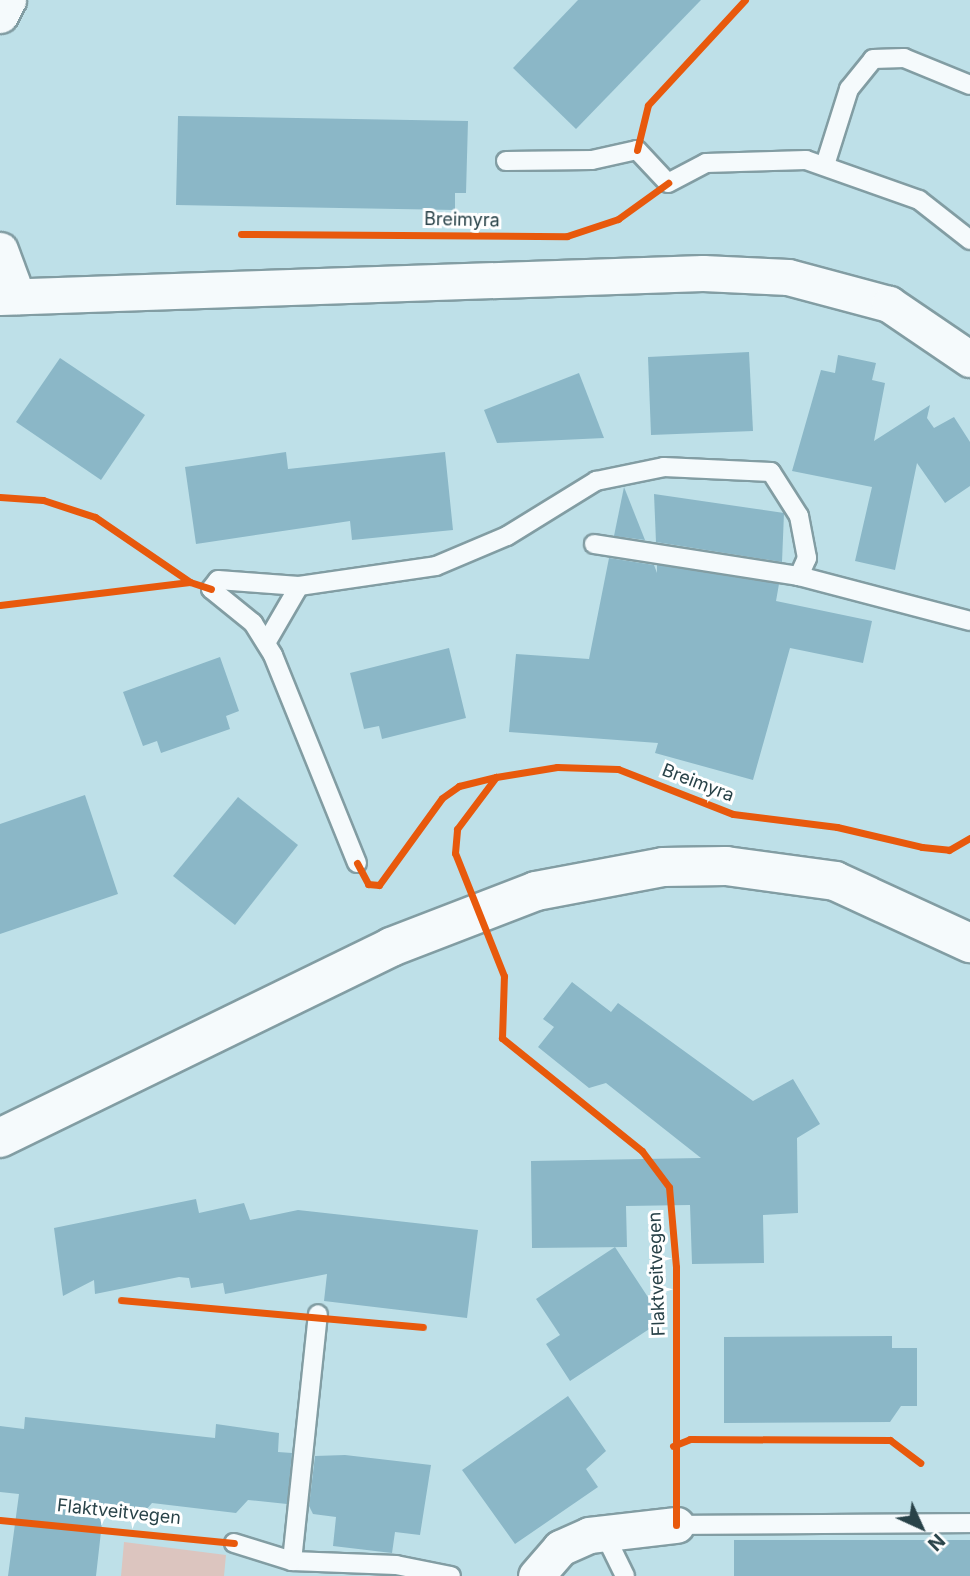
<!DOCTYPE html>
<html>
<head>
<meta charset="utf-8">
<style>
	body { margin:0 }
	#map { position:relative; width:970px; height:1576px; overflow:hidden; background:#bee0e8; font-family:Inter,sans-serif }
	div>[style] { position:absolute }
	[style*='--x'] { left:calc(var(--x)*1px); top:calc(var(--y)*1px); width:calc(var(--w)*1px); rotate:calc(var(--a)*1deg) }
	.green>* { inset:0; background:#dcc5bf }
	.building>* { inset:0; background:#8bb7c7 }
	.roads { filter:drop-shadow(2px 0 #829da3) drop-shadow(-2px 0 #829da3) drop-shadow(0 2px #829da3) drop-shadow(0 -2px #829da3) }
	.lane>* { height:18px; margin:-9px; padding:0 9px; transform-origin:9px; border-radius:9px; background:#f5fafc }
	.street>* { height:35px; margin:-17.5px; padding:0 17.5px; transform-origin:17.5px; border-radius:17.5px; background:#f5fafc }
	.secondary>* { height:38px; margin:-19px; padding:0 19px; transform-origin:19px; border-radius:19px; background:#f5fafc }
	.cycleway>* { height:7px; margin:-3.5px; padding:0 3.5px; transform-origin:3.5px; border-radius:3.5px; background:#e8590c }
	span { translate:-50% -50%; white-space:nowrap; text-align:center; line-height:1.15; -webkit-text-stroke:6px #fff; paint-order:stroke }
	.street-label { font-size:18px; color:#284248 }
	.north { position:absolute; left:886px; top:1492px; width:70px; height:70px; -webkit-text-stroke:5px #fff; paint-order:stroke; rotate:135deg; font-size:19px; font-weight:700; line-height:28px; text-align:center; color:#284248 }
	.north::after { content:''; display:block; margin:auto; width:24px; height:32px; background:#284248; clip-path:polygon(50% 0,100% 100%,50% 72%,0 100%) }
</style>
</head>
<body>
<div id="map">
	<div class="green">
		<i style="clip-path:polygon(124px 1542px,226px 1555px,224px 1576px,121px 1576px)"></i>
	</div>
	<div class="building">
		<i style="clip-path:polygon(578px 0,701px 0,576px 129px,513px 68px)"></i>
		<i style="clip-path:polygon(178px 116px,468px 121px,466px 193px,455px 193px,455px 210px,176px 205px)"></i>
		<i style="clip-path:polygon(749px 352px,753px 431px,651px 435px,648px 357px)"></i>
		<i style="clip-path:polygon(838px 355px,876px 363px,872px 380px,885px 383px,874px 441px,930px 405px,927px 418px,934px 428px,954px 417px,970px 442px,970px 486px,945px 503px,917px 463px,895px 570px,855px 561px,872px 487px,792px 471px,821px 370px,835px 373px)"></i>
		<i style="clip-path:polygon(60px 358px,145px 415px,101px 480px,16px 422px)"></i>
		<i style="clip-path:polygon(579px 373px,604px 438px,497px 443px,484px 410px)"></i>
		<i style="clip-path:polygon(286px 452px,288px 469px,445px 452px,453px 530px,352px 540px,350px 521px,196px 544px,185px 467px)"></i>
		<i style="clip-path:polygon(624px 487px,645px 540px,614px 536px)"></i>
		<i style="clip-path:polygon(654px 494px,784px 513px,782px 562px,656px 542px)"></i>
		<i style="clip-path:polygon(609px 558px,654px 565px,657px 573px,657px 565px,779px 584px,776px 601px,872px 621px,863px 663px,790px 648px,753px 780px,655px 753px,658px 743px,509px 732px,516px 654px,589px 659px)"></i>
		<i style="clip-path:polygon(449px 648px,466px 718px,382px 739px,379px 726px,364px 729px,350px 673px)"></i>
		<i style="clip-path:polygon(220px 657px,239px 711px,226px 716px,230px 729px,161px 753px,157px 741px,143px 746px,123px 692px)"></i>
		<i style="clip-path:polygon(85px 795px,118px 894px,0 934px,0 824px)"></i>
		<i style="clip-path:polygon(238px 797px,298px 845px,235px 925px,173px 876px)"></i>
		<i style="clip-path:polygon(572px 982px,611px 1012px,618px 1003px,753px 1101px,793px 1079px,820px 1124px,797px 1138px,798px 1213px,763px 1215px,764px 1263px,692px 1264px,690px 1205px,626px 1206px,627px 1247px,532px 1248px,531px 1161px,701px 1158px,606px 1083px,589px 1088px,538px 1047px,554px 1027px,543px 1019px)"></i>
		<i style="clip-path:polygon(196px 1199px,199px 1213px,244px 1203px,250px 1220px,298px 1210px,478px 1230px,467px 1318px,324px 1301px,327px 1274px,225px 1294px,223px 1283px,191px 1288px,189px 1278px,179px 1277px,95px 1294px,94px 1280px,63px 1296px,54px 1228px)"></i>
		<i style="clip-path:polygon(615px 1247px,663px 1320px,570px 1381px,546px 1344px,560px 1335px,536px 1299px)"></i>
		<i style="clip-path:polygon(892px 1336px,892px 1348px,917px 1348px,917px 1406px,901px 1406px,890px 1422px,724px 1423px,724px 1337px)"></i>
		<i style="clip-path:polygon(568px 1396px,606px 1451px,586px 1469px,598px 1487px,515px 1544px,462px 1470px)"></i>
		<i style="clip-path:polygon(25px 1417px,215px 1438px,216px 1424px,279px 1433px,278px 1452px,292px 1453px,287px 1504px,248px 1500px,236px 1513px,152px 1503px,140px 1517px,103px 1514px,96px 1576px,8px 1576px,19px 1494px,0 1492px,0 1426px,24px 1429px)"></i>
		<i style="clip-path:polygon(345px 1455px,431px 1465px,420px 1535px,395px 1532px,392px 1553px,333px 1546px,336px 1517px,313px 1514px,309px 1506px,315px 1456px)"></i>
		<i style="clip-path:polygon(734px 1540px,970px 1540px,970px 1576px,734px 1576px)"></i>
	</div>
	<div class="roads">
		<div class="lane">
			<i style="--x:506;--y:161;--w:86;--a:-0.7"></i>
			<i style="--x:592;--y:160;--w:46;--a:-12.5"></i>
			<i style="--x:637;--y:150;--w:45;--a:46.8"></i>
			<i style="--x:668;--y:183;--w:43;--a:-27.8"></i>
			<i style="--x:706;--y:163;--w:100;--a:-1.7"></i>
			<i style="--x:806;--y:160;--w:120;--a:19.5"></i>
			<i style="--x:919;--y:200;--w:65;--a:38.1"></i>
			<i style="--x:825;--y:165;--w:80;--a:-72.5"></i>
			<i style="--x:849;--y:89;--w:38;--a:-51"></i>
			<i style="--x:873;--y:59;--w:31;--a:-2"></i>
			<i style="--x:904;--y:58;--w:71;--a:22.2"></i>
			<i style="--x:594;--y:544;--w:207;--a:8.9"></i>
			<i style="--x:799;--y:576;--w:177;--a:14.7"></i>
			<i style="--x:266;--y:643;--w:66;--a:-59.9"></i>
			<i style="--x:357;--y:863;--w:224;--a:-112"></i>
			<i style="--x:273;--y:655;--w:38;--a:-122"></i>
			<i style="--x:253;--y:623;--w:54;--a:-141"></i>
			<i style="--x:211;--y:589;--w:11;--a:-52"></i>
			<i style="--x:218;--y:580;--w:81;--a:4.2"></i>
			<i style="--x:299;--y:586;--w:138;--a:-8.3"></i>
			<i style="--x:436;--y:566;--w:77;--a:-22.9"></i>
			<i style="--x:507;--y:536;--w:105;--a:-31.7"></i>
			<i style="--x:596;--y:481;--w:69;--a:-11.6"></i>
			<i style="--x:664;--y:467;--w:107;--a:2.7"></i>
			<i style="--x:771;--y:472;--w:52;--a:57.5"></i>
			<i style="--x:799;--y:516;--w:43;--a:79.2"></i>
			<i style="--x:807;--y:558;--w:20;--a:114"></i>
			<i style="--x:676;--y:1525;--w:294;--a:-0.4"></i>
			<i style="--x:603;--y:1531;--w:50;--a:63.9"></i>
			<i style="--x:234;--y:1543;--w:61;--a:17.2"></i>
			<i style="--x:292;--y:1561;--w:104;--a:2.2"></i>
			<i style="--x:396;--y:1565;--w:56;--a:11.3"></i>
			<i style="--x:292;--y:1561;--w:248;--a:-84"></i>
		</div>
		<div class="street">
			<i style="--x:0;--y:15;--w:17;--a:-62"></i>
			<i style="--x:0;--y:250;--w:49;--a:69.7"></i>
			<i style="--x:0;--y:297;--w:703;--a:-1.96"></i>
			<i style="--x:703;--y:273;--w:85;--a:2.7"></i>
			<i style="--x:788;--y:277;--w:105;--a:15"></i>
			<i style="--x:889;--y:304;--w:98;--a:34.2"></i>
			<i style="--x:536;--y:1576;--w:37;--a:-49"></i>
			<i style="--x:560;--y:1548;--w:32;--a:-24"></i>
			<i style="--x:589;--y:1535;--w:88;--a:-6.6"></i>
		</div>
		<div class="secondary">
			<i style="--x:0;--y:1138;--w:435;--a:-26"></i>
			<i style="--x:391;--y:947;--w:155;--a:-21.1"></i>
			<i style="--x:536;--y:891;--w:129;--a:-10.7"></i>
			<i style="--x:663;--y:867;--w:63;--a:-0.9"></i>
			<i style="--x:726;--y:866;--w:110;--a:7.8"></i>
			<i style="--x:835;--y:881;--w:149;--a:24.7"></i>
		</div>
	</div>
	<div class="cycleway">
		<i style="--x:637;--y:150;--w:46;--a:-76.3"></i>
		<i style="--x:648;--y:105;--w:143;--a:-47.3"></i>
		<i style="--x:241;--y:234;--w:326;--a:0.4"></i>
		<i style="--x:567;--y:236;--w:54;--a:-18.4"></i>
		<i style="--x:618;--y:219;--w:62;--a:-35.8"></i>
		<i style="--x:0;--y:497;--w:43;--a:4"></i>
		<i style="--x:43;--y:500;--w:55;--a:18.1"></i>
		<i style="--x:95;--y:517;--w:115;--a:34.4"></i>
		<i style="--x:190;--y:582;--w:22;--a:18"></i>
		<i style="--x:0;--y:605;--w:191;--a:-6.9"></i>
		<i style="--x:357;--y:863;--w:24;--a:62"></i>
		<i style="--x:368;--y:884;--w:11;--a:5"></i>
		<i style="--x:379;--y:885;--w:107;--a:-54.1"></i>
		<i style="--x:442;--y:798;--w:21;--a:-35"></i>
		<i style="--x:459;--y:786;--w:38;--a:-14"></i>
		<i style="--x:121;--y:1300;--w:303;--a:5.1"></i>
		<i style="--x:673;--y:1446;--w:18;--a:-22"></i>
		<i style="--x:690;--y:1439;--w:200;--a:0.3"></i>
		<i style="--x:890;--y:1440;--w:38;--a:37"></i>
		<i style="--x:0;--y:1520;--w:235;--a:5.6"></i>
		<i style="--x:676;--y:1525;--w:258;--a:-90"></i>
		<i style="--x:676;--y:1267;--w:80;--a:-95"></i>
		<i style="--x:669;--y:1187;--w:45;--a:-126.9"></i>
		<i style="--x:642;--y:1151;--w:180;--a:-141.1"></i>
		<i style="--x:502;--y:1038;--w:62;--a:-88.2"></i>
		<i style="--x:504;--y:976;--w:132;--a:-111.7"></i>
		<i style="--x:455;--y:853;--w:24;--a:-85"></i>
		<i style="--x:457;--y:829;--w:65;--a:-53.1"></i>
		<i style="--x:496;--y:777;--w:62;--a:-9.3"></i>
		<i style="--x:557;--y:767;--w:61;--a:1.9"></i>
		<i style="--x:618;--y:769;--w:123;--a:21.4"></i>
		<i style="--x:733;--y:814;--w:105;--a:7.1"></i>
		<i style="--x:837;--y:827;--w:87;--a:13.2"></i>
		<i style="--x:922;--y:847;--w:27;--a:6"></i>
		<i style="--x:949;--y:850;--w:24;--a:-30"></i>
	</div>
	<div class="street-label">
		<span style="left:462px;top:220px;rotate:1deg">Breimyra</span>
		<span style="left:698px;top:783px;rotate:21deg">Breimyra</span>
		<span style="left:657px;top:1274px;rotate:-92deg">Flaktveitvegen</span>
		<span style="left:119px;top:1512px;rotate:6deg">Flaktveitvegen</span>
	</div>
	<div class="north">N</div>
</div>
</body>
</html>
